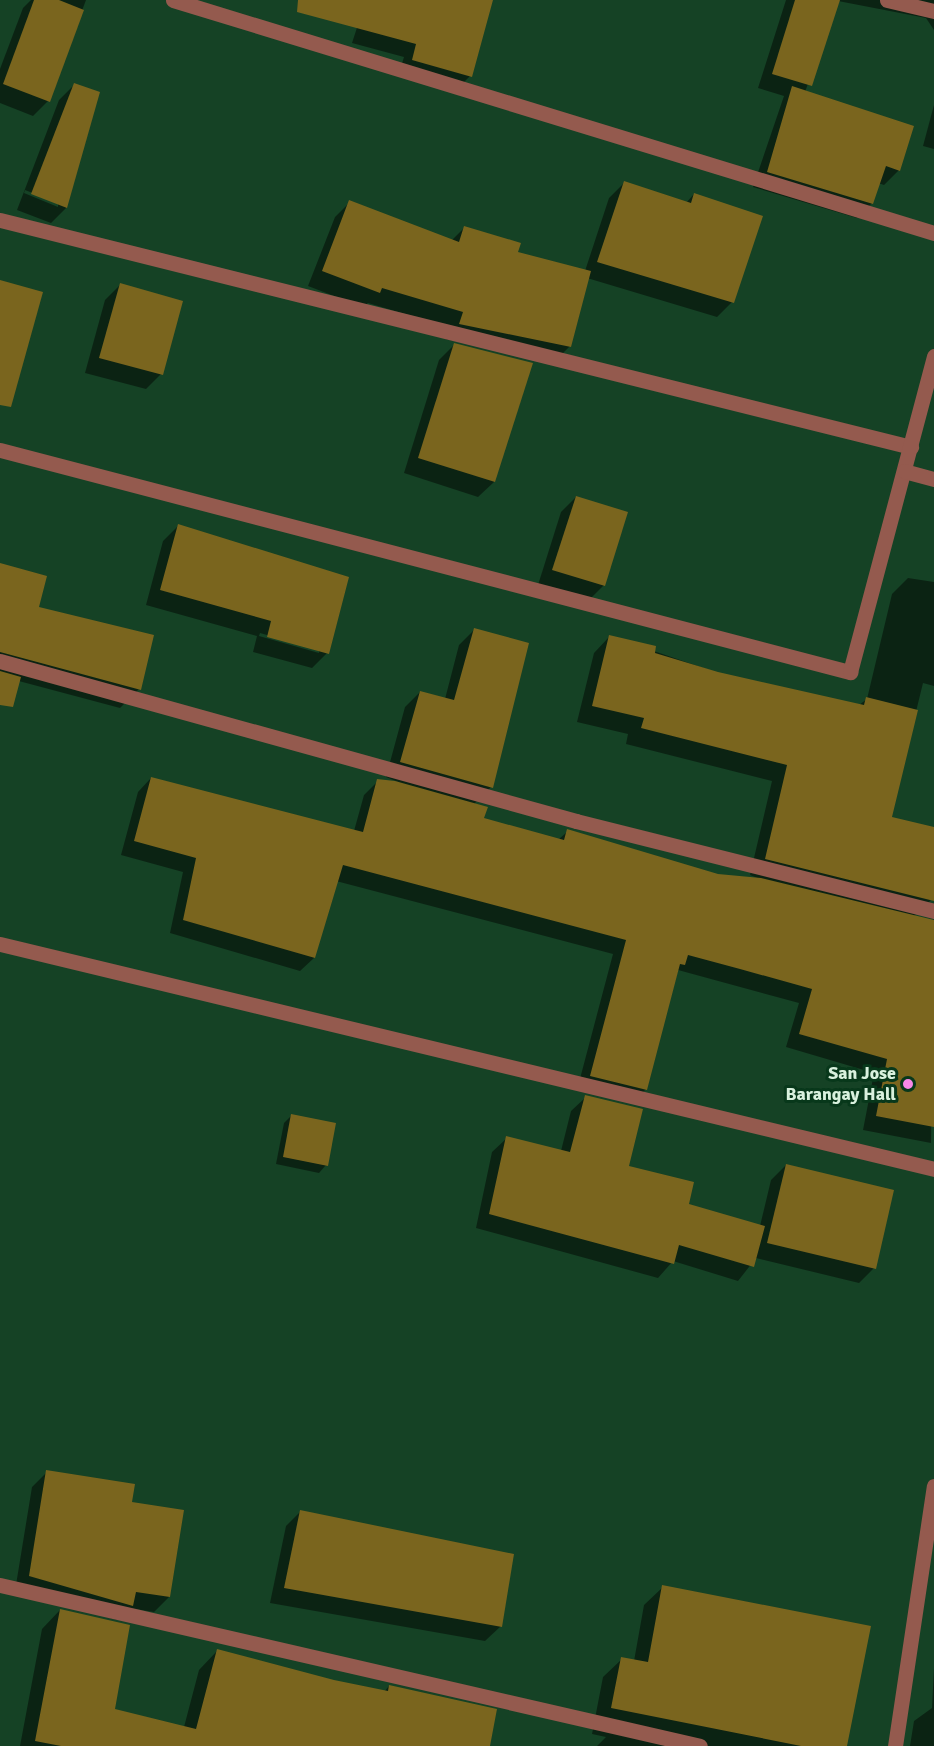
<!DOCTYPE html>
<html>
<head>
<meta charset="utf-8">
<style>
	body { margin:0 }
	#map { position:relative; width:934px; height:1746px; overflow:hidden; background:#154225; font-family:Signika,sans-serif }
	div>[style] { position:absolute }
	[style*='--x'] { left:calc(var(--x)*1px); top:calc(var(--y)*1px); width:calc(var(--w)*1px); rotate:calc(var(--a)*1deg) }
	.shadow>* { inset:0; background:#0007 }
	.building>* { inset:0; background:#7a651e }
	.minor>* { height:15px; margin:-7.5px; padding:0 7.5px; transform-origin:7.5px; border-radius:7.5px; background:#945a4e }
	.tertiary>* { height:15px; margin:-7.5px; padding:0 7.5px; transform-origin:7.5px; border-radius:7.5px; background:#945a4e }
	.dots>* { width:16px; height:16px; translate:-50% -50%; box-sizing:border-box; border:3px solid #08381b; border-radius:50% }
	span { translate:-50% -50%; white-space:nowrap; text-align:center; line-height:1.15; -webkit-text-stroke:6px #08381b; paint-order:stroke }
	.poi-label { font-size:18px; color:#d9f1de; font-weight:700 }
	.right { translate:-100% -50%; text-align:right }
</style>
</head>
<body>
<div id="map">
	<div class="shadow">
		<i style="clip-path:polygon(31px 0,86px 0,48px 101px,33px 116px,0 103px,0 69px,23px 8px)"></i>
		<i style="clip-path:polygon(366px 0,476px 0,470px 76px,457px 89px,399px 73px,404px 57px,352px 43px)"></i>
		<i style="clip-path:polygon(786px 0,934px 0,934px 30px,926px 18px,838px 1px,805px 92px,899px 170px,884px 185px,878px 183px,872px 203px,857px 218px,753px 187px,784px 96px,758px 88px)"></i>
		<i style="clip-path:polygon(evenodd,74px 85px,98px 93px,66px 208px,51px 223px,17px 210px,59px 100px,74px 85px,25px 190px,58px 203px,58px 207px,24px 193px,25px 190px)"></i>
		<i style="clip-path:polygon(934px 105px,934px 149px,923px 146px)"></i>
		<i style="clip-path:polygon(624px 183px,686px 203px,694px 194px,732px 302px,717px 317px,587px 278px,570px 346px,555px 361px,445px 339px,449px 327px,368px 303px,363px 307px,308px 286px,335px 217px,350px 202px,451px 241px,464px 228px,516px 253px,585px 271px,609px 198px)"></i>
		<i style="clip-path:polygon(120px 285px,161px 374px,146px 389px,85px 373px,105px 300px)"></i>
		<i style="clip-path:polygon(454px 345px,531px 364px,494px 482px,478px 497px,404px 473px,439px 360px)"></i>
		<i style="clip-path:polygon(576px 497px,604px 585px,589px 600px,538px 585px,561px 512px)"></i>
		<i style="clip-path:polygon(evenodd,178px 526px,327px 653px,312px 668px,253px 652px,257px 636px,146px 605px,163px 541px,178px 526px,260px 633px,319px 650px,319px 653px,259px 636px,260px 633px)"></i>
		<i style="clip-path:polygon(0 565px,37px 608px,139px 689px,120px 708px,0 676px)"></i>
		<i style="clip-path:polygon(908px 578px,934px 582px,934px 686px,923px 683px,890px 818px,934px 829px,934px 886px,931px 900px,913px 917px,934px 923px,931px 1143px,863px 1130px,874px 1073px,786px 1047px,799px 1003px,678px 970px,646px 1089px,632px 1103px,577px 1090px,613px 954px,336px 881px,314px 958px,300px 971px,170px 933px,183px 872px,121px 855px,138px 792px,151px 778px,354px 831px,364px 795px,378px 781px,401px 783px,386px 777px,405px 707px,420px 692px,445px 699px,459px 645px,474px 630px,491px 787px,474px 804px,483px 819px,558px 840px,568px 831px,718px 875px,760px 879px,750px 875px,772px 781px,626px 744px,628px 734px,577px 722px,594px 653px,610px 636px,718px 673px,859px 705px,867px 699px,892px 594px)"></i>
		<i style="clip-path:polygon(586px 1097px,628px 1167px,687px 1205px,760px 1226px,771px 1180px,786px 1165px,874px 1268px,859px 1283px,756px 1258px,738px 1281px,673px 1261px,658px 1278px,476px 1228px,492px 1152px,507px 1138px,561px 1151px,571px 1111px)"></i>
		<i style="clip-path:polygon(292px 1115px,326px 1165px,319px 1173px,276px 1164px,284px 1123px)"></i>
		<i style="clip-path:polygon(47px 1472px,130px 1503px,169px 1597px,154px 1612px,129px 1608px,117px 1620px,15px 1591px,32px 1487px)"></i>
		<i style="clip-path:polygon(301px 1511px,501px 1626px,485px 1641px,270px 1603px,286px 1526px)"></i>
		<i style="clip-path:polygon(663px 1587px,846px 1746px,597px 1746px,606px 1737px,592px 1734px,603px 1677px,622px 1659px,634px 1661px,644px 1605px)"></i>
		<i style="clip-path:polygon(60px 1610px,114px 1710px,184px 1727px,199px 1670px,217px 1651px,334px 1682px,384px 1692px,389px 1686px,489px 1746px,20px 1746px,42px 1629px)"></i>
		<i style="clip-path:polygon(934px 1668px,934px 1746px,910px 1746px,914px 1721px,932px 1708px)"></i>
	</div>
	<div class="building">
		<i style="clip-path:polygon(34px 0,59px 0,84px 10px,50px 102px,3px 84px)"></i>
		<i style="clip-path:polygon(298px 0,493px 0,472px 77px,412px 60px,416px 44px,297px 12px)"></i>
		<i style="clip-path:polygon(795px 0,840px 0,812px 86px,772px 74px)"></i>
		<i style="clip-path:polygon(74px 83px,100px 92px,67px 208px,31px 194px)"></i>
		<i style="clip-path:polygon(792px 86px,914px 126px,900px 171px,886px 166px,873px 204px,767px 172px)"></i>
		<i style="clip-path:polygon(624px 181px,691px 203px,694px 193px,763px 216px,734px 303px,597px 262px)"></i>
		<i style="clip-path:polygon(349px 200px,459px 242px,464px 226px,521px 243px,518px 252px,591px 271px,571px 347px,459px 324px,463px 312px,382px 288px,380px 293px,322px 271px)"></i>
		<i style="clip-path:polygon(0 280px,43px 292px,11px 407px,0 405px)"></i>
		<i style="clip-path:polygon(120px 283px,183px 301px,163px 375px,99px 358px)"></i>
		<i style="clip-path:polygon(454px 343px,533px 363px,495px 482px,418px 458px)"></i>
		<i style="clip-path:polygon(576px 496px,628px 512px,605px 586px,552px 570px)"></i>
		<i style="clip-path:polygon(178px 524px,349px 577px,329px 654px,267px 637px,271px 621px,160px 590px)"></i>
		<i style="clip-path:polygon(0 563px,47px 576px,39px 607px,154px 635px,141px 690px,0 652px)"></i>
		<i style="clip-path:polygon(474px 628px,529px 643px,493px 788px,400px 762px,420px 691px,454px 700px)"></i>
		<i style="clip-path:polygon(609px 635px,656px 646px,655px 653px,718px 672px,864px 705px,866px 697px,918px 710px,892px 817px,934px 827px,934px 901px,765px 859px,787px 765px,641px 728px,644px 718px,592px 706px)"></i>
		<i style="clip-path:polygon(0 671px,21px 677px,13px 707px,0 705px)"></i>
		<i style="clip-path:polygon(151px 777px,363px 832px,377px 779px,395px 781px,488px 807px,484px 818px,564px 840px,567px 829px,718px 874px,761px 878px,934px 920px,934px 1127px,876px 1116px,887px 1059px,799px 1034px,812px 989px,740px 969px,688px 955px,685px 965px,680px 964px,647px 1090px,590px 1076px,626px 940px,343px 865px,315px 958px,183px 920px,196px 858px,134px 841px)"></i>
		<i style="clip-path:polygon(585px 1095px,643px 1109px,629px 1166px,694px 1182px,689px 1204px,765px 1226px,754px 1267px,679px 1245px,674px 1264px,489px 1214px,506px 1136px,570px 1152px)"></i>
		<i style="clip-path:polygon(291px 1114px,336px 1123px,328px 1166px,283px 1157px)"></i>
		<i style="clip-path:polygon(786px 1164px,894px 1190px,876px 1269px,767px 1243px)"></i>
		<i style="clip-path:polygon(46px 1470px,135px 1484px,132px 1502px,184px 1510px,170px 1597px,136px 1592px,133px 1606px,29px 1576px)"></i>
		<i style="clip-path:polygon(300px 1510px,514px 1554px,502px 1627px,284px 1588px)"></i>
		<i style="clip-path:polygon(662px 1585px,871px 1626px,847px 1746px,801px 1746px,611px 1708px,621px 1657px,648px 1662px)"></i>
		<i style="clip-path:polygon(60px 1609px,130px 1625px,115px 1709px,196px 1729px,217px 1649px,334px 1680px,388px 1691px,389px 1685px,497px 1709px,490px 1746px,61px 1746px,35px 1741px)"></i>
	</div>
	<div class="minor">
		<i style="--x:173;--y:0;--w:796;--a:17.02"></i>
		<i style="--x:887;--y:0;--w:48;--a:13.2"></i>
		<i style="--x:0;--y:220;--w:939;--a:13.99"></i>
		<i style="--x:0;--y:450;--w:879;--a:14.64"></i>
		<i style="--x:850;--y:672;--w:327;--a:-75.1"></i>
		<i style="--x:904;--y:471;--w:31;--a:15"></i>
		<i style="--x:0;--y:661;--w:598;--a:15.52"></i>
		<i style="--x:576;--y:821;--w:369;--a:14.1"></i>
		<i style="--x:0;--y:944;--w:961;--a:13.54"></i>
		<i style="--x:0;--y:1585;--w:718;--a:12.95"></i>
	</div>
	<div class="tertiary">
		<i style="--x:895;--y:1746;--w:263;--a:-81.5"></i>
	</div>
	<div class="dots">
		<i style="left:908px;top:1084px;background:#f888e9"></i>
	</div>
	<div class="poi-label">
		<span class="right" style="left:896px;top:1084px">San Jose<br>Barangay Hall</span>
	</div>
</div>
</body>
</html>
